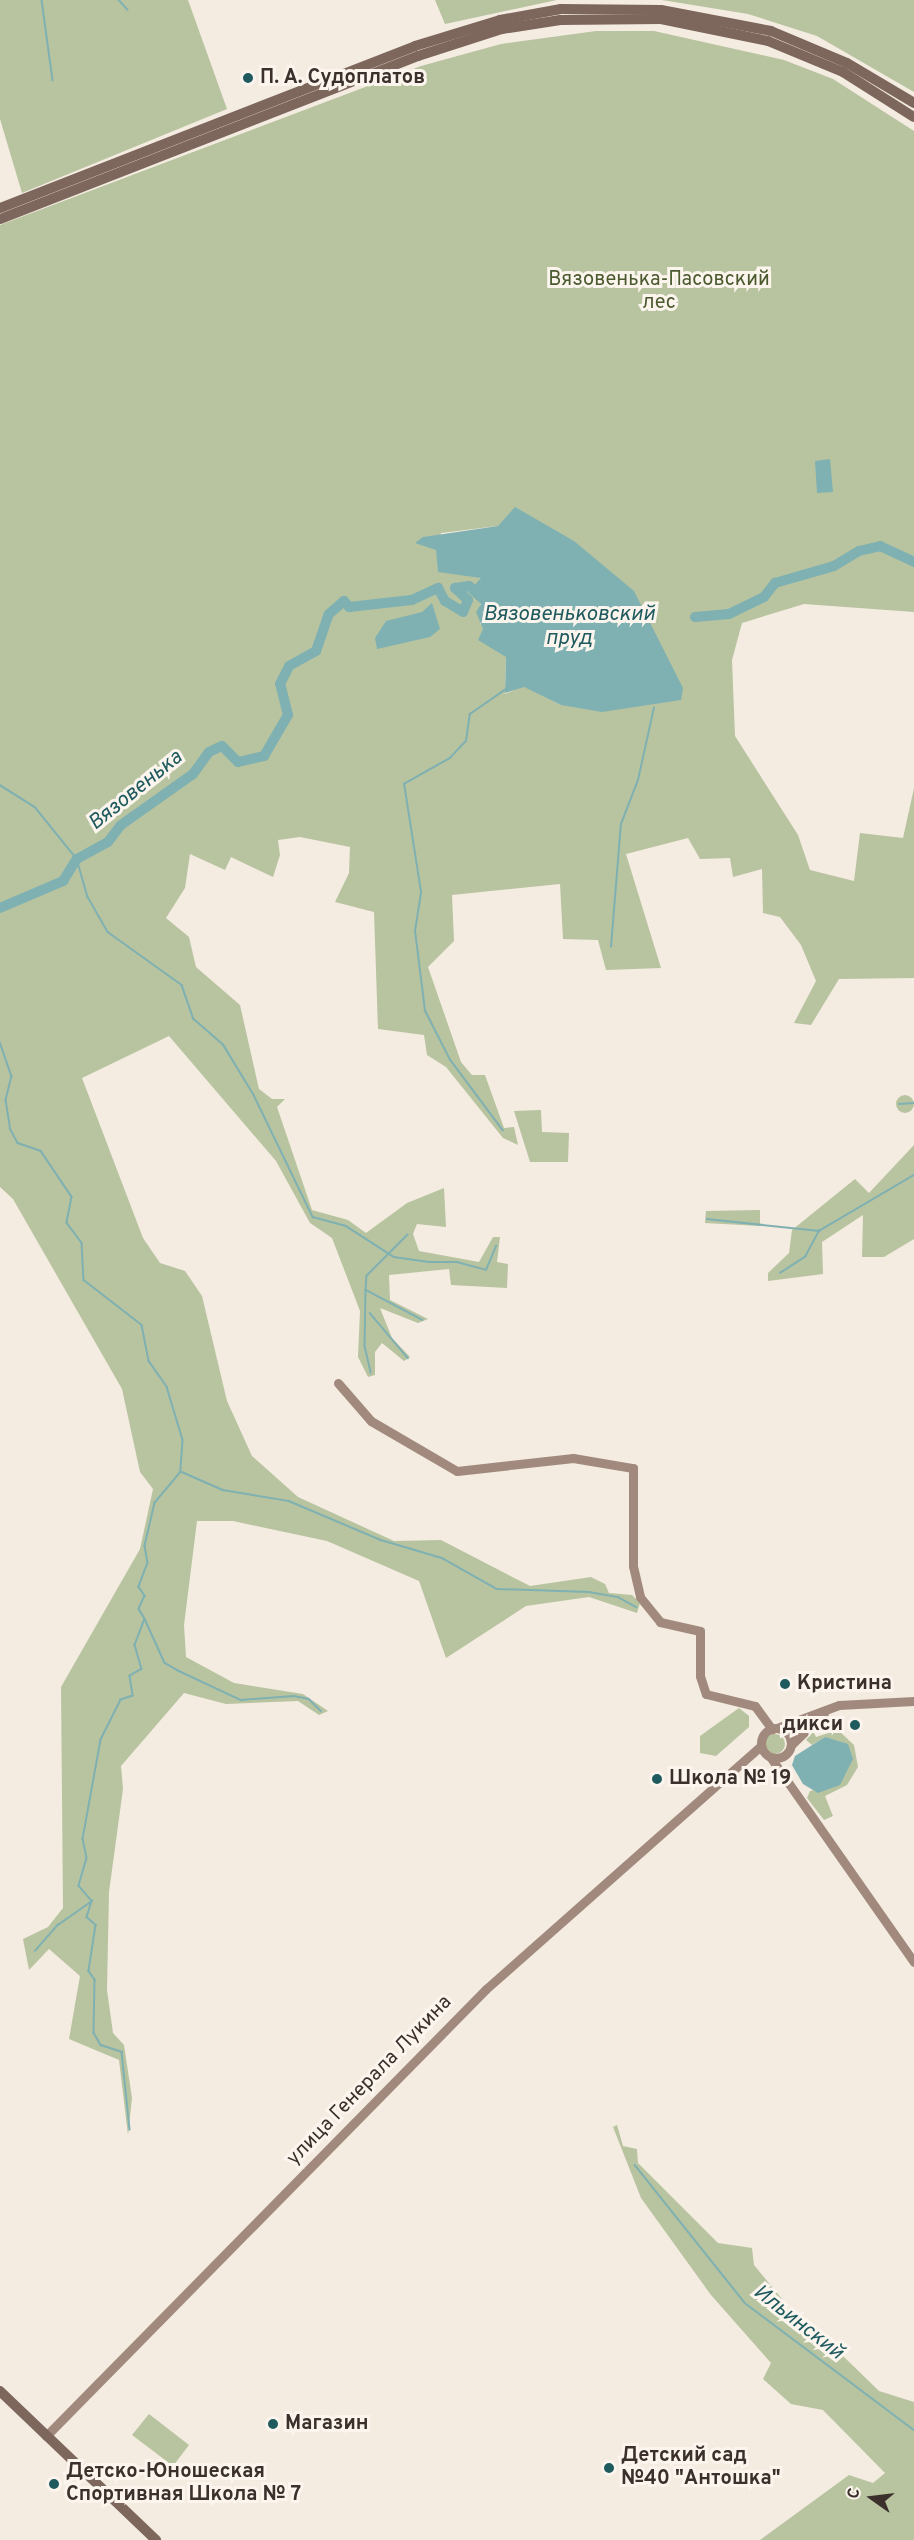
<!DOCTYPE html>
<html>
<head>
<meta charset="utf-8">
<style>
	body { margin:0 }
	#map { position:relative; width:914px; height:2540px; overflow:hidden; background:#f4ebe1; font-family:Overpass,sans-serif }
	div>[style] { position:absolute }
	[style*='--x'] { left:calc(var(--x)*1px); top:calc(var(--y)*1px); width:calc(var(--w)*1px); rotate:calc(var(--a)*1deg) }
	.green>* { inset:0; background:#b8c4a0 }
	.round { border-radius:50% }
	.water>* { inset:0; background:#7fb0b2 }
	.stream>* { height:1.5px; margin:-0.75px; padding:0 0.75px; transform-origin:0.75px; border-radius:0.75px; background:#7fb0b2 }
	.river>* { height:10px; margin:-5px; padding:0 5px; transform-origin:5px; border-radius:5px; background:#7fb0b2 }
	.secondary>* { height:9px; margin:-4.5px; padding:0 4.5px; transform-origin:4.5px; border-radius:4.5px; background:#a18a7d }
	.secondary>.ring { margin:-4.5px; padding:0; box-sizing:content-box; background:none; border:9px solid #a18a7d; border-radius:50% }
	.primary>* { height:10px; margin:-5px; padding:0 5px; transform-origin:5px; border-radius:5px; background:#7d675c }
	.dots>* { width:16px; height:16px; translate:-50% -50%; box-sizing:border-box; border:3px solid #fbf5ee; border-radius:50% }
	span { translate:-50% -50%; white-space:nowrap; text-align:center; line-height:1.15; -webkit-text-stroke:6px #fbf5ee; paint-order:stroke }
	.poi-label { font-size:20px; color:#3b302b; font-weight:700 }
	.left { translate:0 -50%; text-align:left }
	.right { translate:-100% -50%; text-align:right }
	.park-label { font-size:20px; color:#4a5a2e }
	.street-label { font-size:20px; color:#3b302b }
	.water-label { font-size:21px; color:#1f5a5e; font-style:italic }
	.north { position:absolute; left:842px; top:2468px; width:60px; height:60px; -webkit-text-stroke:4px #fbf5ee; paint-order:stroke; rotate:284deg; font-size:16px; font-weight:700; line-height:24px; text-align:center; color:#3b302b }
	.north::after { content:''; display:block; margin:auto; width:21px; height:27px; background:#3b302b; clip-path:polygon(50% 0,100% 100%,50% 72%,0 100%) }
</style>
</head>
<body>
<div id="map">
	<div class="green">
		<i style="clip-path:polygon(0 0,188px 0,227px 109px,22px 193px,0 119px)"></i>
		<i style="clip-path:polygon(435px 0,557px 0,445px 24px)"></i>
		<i style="clip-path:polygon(662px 0,914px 0,914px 92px,817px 36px,748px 14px)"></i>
		<i style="clip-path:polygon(evenodd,596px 31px,654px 31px,784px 60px,833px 79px,914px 131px,914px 612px,804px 604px,742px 623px,732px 660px,735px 736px,798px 835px,810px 870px,854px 881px,860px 833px,903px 838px,914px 788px,914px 978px,839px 979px,811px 1025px,794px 1023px,816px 981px,801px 945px,780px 917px,763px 913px,762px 869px,733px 877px,730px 858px,700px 859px,688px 838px,626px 854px,661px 968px,606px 970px,598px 940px,563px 939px,560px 884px,452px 895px,454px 941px,428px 967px,461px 1062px,472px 1075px,485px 1075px,504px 1128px,514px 1127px,518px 1145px,503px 1138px,446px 1067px,427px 1055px,424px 1035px,378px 1029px,374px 912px,335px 902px,349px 873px,350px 847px,300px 837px,278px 840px,280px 855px,273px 877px,231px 857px,225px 870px,190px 854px,185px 888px,166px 918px,189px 937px,196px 967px,240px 1005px,259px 1089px,272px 1099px,285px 1099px,277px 1107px,312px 1210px,348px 1220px,366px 1233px,407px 1203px,444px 1188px,446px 1227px,417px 1224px,413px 1234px,419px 1251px,479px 1262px,493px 1237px,500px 1237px,497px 1262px,508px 1264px,507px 1288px,451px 1285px,449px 1269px,389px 1275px,390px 1300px,428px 1319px,418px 1323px,380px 1308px,392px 1338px,410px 1357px,404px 1361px,382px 1343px,375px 1352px,375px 1375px,368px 1377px,358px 1357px,360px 1311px,332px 1238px,310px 1223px,276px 1161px,169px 1036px,82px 1078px,143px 1238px,160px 1263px,185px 1271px,202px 1296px,227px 1401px,252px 1456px,298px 1497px,394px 1541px,441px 1540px,530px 1586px,591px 1577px,605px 1584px,609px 1593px,632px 1595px,640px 1603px,637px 1613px,589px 1597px,526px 1606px,446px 1658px,419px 1581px,327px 1541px,233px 1521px,197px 1521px,184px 1625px,186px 1657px,234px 1683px,303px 1694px,328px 1711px,319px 1715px,298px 1701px,226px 1704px,184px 1693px,121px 1766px,123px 1789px,109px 1892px,107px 1990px,113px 2033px,124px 2045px,132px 2098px,128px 2135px,119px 2060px,69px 2039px,80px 1976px,49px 1949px,29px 1970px,23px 1939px,48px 1927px,63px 1908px,61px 1687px,140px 1549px,153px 1489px,140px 1472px,122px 1389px,13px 1199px,0 1187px,0 225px,421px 66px,501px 44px,596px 31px,514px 514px,574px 541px,561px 705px,523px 686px,505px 694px,506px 657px,480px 623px,481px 578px,440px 566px,436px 550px,441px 533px,498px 526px,514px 514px)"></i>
		<i class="round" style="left:896px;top:1095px;width:18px;height:18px"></i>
		<i style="clip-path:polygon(541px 1110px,542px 1132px,569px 1133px,568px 1162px,530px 1162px,514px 1111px)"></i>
		<i style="clip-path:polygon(914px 1145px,914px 1239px,884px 1257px,862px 1257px,863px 1215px,822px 1242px,823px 1274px,768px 1281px,768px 1273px,789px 1253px,792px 1230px,855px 1179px,869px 1193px)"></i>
		<i style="clip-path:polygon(760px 1210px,760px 1226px,705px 1223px,706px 1211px)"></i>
		<i style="clip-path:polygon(739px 1708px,749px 1716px,749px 1727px,716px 1756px,700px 1753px,700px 1736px)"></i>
		<i style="clip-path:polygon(838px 1730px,854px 1745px,858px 1767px,847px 1785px,825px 1796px,833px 1816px,824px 1820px,807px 1798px,810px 1791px,840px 1785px,825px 1737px,812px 1745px,806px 1740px,813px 1731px,816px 1737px)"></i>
		<i class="round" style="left:765px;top:1734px;width:20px;height:20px"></i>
		<i style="clip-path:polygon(617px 2125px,623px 2146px,637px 2149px,638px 2163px,718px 2243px,752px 2248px,754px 2265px,782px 2299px,780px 2317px,843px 2356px,879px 2391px,914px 2402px,914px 2540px,760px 2540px,849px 2475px,873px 2483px,885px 2473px,823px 2410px,791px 2404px,763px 2379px,771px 2363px,711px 2295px,641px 2198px,613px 2127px)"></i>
		<i style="clip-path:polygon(149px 2414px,189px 2445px,173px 2466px,132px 2435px)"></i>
	</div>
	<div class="water">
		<i style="clip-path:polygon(830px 459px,833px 492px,817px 493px,815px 461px)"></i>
		<i style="clip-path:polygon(515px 507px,574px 541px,634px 591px,683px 688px,681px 700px,602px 712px,561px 705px,524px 687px,505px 693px,506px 657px,478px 640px,483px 629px,476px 612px,481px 604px,468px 592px,481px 578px,438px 572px,436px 550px,415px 543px,423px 537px,498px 526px)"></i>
		<i style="clip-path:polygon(432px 603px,440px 629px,430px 637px,377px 649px,375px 638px,386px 621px,422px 612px)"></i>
		<i style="clip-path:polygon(825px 1737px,848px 1744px,853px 1759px,840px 1785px,818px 1793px,803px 1784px,792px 1765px,795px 1756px)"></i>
	</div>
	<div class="stream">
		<i style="--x:42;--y:0;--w:81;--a:82.2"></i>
		<i style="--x:119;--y:0;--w:13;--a:48"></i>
		<i style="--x:0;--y:785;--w:41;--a:32.2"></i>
		<i style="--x:35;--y:807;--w:67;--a:51.1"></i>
		<i style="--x:77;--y:859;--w:40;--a:74"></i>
		<i style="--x:88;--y:897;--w:40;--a:60.3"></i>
		<i style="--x:108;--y:932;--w:91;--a:35.6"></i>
		<i style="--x:182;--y:985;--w:36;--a:71"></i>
		<i style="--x:194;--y:1019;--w:38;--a:41"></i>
		<i style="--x:223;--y:1044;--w:60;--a:58.7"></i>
		<i style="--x:254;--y:1095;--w:136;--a:64.2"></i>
		<i style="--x:313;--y:1217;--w:34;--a:15"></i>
		<i style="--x:346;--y:1226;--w:57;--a:32.9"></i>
		<i style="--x:394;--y:1257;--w:35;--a:8"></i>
		<i style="--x:429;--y:1262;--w:28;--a:0"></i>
		<i style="--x:457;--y:1262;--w:30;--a:15"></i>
		<i style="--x:486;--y:1270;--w:26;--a:-67"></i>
		<i style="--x:611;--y:947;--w:123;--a:-85.4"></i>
		<i style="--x:621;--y:824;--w:47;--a:-68.9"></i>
		<i style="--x:638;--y:780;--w:74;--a:-77.5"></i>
		<i style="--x:0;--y:1042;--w:36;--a:71"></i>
		<i style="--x:12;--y:1076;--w:25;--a:104"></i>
		<i style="--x:6;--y:1100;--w:30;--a:81"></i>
		<i style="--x:11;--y:1130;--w:15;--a:62"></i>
		<i style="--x:18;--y:1143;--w:24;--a:19"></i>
		<i style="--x:41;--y:1151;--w:55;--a:56"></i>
		<i style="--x:72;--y:1197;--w:26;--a:101"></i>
		<i style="--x:67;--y:1223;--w:25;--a:53"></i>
		<i style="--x:82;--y:1243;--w:37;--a:87"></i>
		<i style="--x:84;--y:1280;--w:73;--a:37.8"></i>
		<i style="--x:142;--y:1325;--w:37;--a:79"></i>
		<i style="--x:149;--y:1361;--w:32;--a:55"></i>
		<i style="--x:167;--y:1387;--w:55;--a:73.2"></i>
		<i style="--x:183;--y:1440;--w:32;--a:94"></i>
		<i style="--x:181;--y:1472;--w:40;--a:130"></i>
		<i style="--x:155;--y:1503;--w:44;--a:103.1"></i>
		<i style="--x:145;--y:1546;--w:17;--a:80"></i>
		<i style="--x:148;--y:1563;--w:26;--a:111"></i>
		<i style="--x:139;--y:1587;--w:11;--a:56"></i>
		<i style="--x:145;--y:1596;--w:14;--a:115"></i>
		<i style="--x:139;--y:1609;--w:12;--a:59"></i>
		<i style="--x:145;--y:1619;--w:28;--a:111"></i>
		<i style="--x:135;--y:1645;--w:25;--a:74"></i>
		<i style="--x:142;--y:1669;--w:14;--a:150"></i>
		<i style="--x:130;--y:1676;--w:20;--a:81"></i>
		<i style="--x:133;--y:1696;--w:13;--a:162"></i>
		<i style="--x:121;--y:1700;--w:45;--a:116.6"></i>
		<i style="--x:101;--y:1740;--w:101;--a:100.3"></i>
		<i style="--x:83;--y:1839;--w:19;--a:78"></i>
		<i style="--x:87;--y:1858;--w:29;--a:106"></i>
		<i style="--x:79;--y:1886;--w:20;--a:49"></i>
		<i style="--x:92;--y:1901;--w:17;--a:107"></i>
		<i style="--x:87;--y:1917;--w:12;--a:42"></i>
		<i style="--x:96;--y:1925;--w:47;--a:98.7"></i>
		<i style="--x:89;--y:1971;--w:11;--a:56"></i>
		<i style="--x:95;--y:1980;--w:53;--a:91.1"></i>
		<i style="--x:94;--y:2033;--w:14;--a:60"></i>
		<i style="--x:101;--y:2045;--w:22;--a:18"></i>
		<i style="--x:122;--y:2052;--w:78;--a:84.1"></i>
		<i style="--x:899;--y:1104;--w:15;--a:-4"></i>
		<i style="--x:503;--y:1131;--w:89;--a:-126.7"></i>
		<i style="--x:450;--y:1060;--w:55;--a:-117"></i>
		<i style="--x:425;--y:1011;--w:81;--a:-97.1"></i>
		<i style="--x:415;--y:931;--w:39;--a:-81"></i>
		<i style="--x:421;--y:892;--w:109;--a:-98.9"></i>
		<i style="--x:404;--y:784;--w:53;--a:-29.5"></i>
		<i style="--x:450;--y:758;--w:23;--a:-47"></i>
		<i style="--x:466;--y:741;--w:27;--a:-82"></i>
		<i style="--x:470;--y:714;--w:44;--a:-34.8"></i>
		<i style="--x:707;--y:1219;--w:113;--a:6.1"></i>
		<i style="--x:408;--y:1235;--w:58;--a:135"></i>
		<i style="--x:367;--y:1276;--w:14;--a:94"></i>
		<i style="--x:366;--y:1290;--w:64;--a:27.8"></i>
		<i style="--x:780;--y:1273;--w:30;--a:-33"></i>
		<i style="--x:805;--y:1257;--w:30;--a:-62"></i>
		<i style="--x:819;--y:1231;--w:110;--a:-30.5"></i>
		<i style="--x:366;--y:1290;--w:56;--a:91"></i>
		<i style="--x:365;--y:1346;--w:27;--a:77"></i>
		<i style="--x:370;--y:1313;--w:59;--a:49.8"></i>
		<i style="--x:182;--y:1472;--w:45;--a:23.7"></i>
		<i style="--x:223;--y:1490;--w:67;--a:9.5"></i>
		<i style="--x:289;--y:1501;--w:100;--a:23"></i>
		<i style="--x:381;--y:1540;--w:64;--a:16.4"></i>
		<i style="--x:442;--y:1558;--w:63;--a:29.4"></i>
		<i style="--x:497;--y:1589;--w:92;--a:1.9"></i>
		<i style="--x:589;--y:1592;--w:29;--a:10"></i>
		<i style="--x:618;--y:1597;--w:21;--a:29"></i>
		<i style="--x:145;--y:1619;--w:48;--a:65.6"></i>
		<i style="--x:165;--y:1663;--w:14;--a:30"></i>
		<i style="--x:177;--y:1670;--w:71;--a:25.1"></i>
		<i style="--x:241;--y:1700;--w:53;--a:-4.3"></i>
		<i style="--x:294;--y:1696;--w:15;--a:11"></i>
		<i style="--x:309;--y:1699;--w:17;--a:45"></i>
		<i style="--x:35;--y:1951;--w:35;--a:-49"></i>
		<i style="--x:58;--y:1925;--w:42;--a:-35.2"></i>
		<i style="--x:635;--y:2165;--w:176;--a:51.4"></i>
		<i style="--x:745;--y:2303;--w:211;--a:36.9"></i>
	</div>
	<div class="river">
		<i style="--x:695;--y:617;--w:34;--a:-5"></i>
		<i style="--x:729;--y:614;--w:39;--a:-26"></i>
		<i style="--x:764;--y:597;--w:18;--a:-52"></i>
		<i style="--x:775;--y:583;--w:61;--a:-16.1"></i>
		<i style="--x:834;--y:566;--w:29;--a:-31"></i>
		<i style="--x:859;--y:551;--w:22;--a:-13"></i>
		<i style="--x:880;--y:546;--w:38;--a:25"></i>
		<i style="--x:0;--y:908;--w:69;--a:-23.2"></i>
		<i style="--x:63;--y:881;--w:26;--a:-58"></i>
		<i style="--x:77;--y:859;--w:35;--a:-29"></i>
		<i style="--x:108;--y:842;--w:21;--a:-53"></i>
		<i style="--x:121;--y:825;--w:88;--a:-35.3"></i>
		<i style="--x:193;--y:774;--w:27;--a:-54"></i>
		<i style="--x:209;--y:752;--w:14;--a:-25"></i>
		<i style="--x:222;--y:746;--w:23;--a:45"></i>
		<i style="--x:238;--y:762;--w:27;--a:-13"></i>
		<i style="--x:264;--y:756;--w:48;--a:-59.7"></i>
		<i style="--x:288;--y:715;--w:32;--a:-104"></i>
		<i style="--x:280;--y:684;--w:20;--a:-63"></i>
		<i style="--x:289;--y:666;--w:31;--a:-29"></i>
		<i style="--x:316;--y:651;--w:39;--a:-71"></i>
		<i style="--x:329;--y:614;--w:20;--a:-41"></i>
		<i style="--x:344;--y:601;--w:8;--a:50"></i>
		<i style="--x:349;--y:607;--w:63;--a:-6.3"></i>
		<i style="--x:412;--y:600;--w:29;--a:-25"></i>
		<i style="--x:438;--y:588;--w:15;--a:62"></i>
		<i style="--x:445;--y:601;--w:21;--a:31"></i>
		<i style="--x:463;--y:612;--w:13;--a:-67"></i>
		<i style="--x:468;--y:600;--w:18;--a:-137"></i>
		<i style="--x:455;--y:588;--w:14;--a:-8"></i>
		<i style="--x:469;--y:586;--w:15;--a:42"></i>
	</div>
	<div class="secondary">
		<i style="--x:338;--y:1383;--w:50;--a:49"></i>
		<i style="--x:371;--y:1421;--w:99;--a:30.2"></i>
		<i style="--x:457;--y:1471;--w:117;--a:-6.4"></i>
		<i style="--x:573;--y:1458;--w:61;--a:9.5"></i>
		<i style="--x:633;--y:1468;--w:98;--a:90"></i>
		<i style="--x:633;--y:1566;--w:32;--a:77"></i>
		<i style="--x:640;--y:1597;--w:32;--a:51"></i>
		<i style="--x:660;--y:1622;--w:41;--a:12.7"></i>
		<i style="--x:700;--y:1631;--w:45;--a:90"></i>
		<i style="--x:700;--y:1676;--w:19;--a:72"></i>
		<i style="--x:706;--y:1694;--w:50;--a:13.8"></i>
		<i style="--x:755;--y:1706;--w:29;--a:54"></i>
		<i style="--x:777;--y:1728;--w:66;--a:-20.4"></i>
		<i style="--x:839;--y:1705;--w:75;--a:-3.1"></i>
		<i class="ring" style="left:761px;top:1728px;width:21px;height:21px"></i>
		<i style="--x:791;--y:1745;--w:46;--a:-44.1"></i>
		<i style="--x:771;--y:1758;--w:249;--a:55"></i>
		<i style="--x:46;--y:2436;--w:627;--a:-45.45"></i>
		<i style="--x:486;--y:1989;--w:367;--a:-41.5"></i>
	</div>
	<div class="primary">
		<i style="--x:0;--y:208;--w:445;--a:-21.3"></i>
		<i style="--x:415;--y:46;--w:89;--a:-17"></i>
		<i style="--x:500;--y:20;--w:62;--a:-10.2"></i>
		<i style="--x:561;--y:9;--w:100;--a:0.6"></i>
		<i style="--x:661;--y:10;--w:112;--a:10.8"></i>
		<i style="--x:771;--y:31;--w:82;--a:22.8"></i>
		<i style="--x:847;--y:63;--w:78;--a:30.8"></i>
		<i style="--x:0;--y:219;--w:449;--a:-21.3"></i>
		<i style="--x:418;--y:56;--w:88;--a:-17.8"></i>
		<i style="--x:502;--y:29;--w:59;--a:-8.8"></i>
		<i style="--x:560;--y:20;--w:101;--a:-0.6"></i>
		<i style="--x:661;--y:19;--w:109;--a:11.6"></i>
		<i style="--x:768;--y:41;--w:81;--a:22.5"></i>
		<i style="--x:843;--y:72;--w:84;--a:32.4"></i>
		<i style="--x:0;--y:2391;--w:216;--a:43.7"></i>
	</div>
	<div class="dots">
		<i style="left:248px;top:78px;background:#1f5a5e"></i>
		<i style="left:785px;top:1684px;background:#1f5a5e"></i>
		<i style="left:855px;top:1725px;background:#1f5a5e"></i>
		<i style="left:657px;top:1779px;background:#1f5a5e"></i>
		<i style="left:273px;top:2424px;background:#1f5a5e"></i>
		<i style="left:609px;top:2468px;background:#1f5a5e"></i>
		<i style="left:54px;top:2484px;background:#1f5a5e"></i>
	</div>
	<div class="poi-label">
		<span class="left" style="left:260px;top:78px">П. А. Судоплатов</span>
		<span class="left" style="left:797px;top:1684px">Кристина</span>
		<span class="right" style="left:843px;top:1725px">дикси</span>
		<span class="left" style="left:669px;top:1779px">Школа № 19</span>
		<span class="left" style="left:285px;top:2424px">Магазин</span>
		<span class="left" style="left:621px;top:2468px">Детский сад<br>№40 "Антошка"</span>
		<span class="left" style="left:66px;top:2484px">Детско-Юношеская<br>Спортивная Школа № 7</span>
	</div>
	<div class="park-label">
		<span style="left:659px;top:292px">Вязовенька-Пасовский<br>лес</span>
	</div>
	<div class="street-label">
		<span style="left:370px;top:2081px;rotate:-46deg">улица Генерала Лукина</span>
	</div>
	<div class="water-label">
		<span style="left:569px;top:627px">Вязовеньковский<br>пруд</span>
		<span style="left:136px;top:791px;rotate:-39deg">Вязовенька</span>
		<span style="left:798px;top:2323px;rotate:38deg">Ильинский</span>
	</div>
	<div class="north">С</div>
</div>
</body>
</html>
